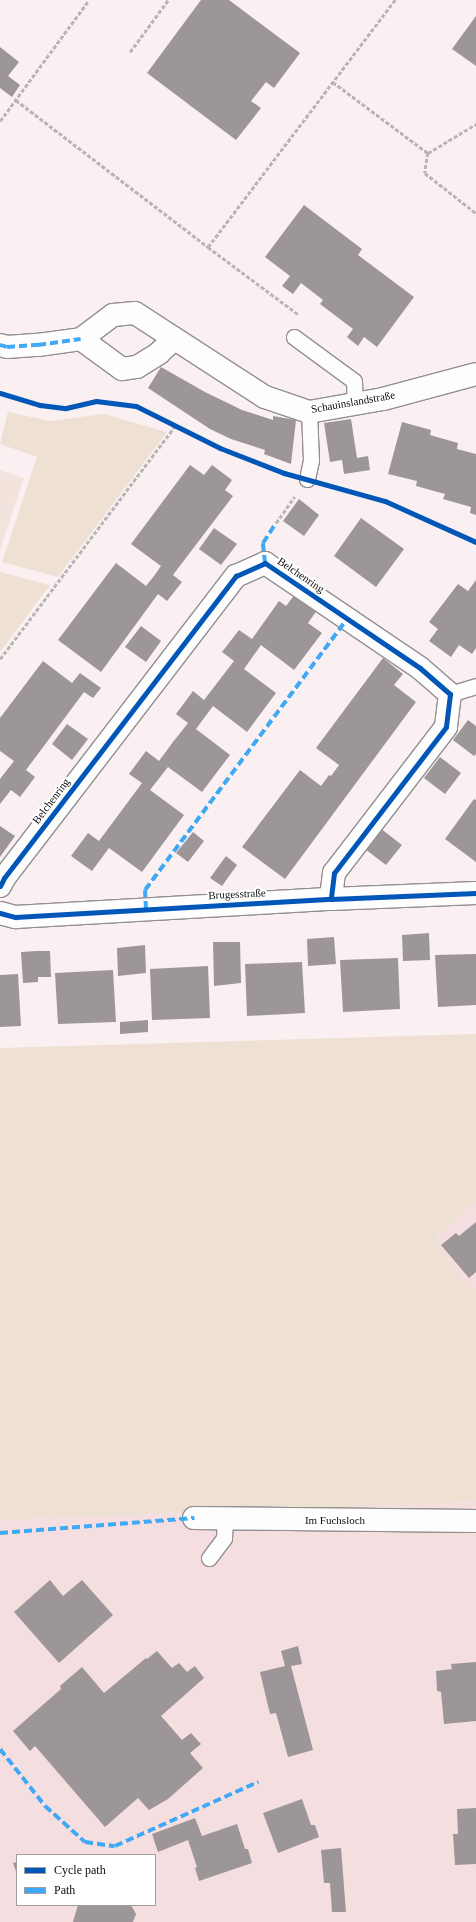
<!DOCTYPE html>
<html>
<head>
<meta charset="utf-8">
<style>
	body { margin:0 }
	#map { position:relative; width:476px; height:1922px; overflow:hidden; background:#faf0f2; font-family:Georgia,serif }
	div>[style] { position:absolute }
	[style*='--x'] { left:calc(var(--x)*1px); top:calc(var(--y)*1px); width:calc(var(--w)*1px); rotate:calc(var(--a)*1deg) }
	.farmland>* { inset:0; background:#f5dedf }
	.green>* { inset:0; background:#eee0d3 }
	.pitch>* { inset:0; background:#f2e3dd }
	.building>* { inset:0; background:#9c9698 }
	.path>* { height:2.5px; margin-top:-1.25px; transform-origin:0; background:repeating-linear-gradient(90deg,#b7b5b6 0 4px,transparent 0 6px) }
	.roads { filter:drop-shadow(1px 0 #938f90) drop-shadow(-1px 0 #938f90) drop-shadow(0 1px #938f90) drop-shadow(0 -1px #938f90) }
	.lane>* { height:15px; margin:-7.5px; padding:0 7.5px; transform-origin:7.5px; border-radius:7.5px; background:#fefdfd }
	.street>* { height:22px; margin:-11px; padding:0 11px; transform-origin:11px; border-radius:11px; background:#fefdfd }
	.quiet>* { height:4px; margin-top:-2px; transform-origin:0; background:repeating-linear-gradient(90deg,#3fa9f5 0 8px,transparent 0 12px) }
	.cycleway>* { height:5px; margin:-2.5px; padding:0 2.5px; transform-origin:2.5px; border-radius:2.5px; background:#0057b8 }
	span { translate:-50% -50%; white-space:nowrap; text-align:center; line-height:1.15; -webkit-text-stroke:4px #fff; paint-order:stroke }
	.street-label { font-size:11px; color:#0c0c0c }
	.legend { position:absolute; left:16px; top:1854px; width:140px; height:52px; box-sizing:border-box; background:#fff; border:1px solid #9e9e9e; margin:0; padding:5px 7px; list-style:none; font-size:12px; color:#0c0c0c }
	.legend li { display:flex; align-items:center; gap:8px; height:20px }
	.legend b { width:20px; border:1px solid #9e9e9e }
</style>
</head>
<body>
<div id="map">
	<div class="farmland">
		<i style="clip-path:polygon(476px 1201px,476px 1290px,463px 1281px,435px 1238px)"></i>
		<i style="clip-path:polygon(evenodd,476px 1502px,476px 1922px,0 1922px,0 1520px,476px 1502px,17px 1855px,155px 1855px,155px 1905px,17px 1905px,17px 1855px)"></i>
	</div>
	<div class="green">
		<i style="clip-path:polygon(8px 412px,50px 421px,104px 414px,167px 432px,58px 577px,2px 562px,37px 457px,0 444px)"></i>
		<i style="clip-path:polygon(0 572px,50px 585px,0 652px)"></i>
		<i style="clip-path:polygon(476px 1034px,476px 1201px,435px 1238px,463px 1280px,476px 1290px,476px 1502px,0 1520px,0 1048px)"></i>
	</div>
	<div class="pitch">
		<i style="clip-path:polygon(0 470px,24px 478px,0 550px)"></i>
	</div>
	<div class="building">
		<i style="clip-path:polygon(201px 0,229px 0,300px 53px,274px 88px,266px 82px,251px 101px,261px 108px,236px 140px,147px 73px)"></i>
		<i style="clip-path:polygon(476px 16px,476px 66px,452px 49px)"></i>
		<i style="clip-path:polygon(0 47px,19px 62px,8px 76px,20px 85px,12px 97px,0 88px)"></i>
		<i style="clip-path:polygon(304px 205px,362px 249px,358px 255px,414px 297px,377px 347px,364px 337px,358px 346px,347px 337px,353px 329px,320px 304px,323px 300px,301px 283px,293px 294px,282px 286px,290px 276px,265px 257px)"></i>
		<i style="clip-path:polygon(161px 367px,205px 392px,242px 410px,273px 420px,273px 416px,296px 420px,291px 464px,264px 454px,265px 450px,231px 439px,210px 429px,148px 388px)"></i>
		<i style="clip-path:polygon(351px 419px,357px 458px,368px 456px,370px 470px,344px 474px,342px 460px,330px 462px,324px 423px)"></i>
		<i style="clip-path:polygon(402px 422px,431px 430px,430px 435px,458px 443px,457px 449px,476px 454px,476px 515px,470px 513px,471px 507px,443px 499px,445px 494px,416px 486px,417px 481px,388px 474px)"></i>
		<i style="clip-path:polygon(190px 465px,204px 475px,212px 465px,232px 480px,225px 490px,233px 496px,173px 575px,182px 582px,175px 591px,167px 601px,158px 594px,101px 672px,58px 640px,116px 563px,146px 586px,154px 576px,161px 566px,131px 544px)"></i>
		<i style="clip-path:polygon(299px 499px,319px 515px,304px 536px,283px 521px)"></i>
		<i style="clip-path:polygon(361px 518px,404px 549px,376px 587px,334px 556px)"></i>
		<i style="clip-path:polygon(214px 528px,237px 544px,221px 565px,199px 549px)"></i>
		<i style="clip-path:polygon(476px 580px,476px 648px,472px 654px,459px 645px,451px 657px,429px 641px,438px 629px,429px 622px,458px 584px,468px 591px)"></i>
		<i style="clip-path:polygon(296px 593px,318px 609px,308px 623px,322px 633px,294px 670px,261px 645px,244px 669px,276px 693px,247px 732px,213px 706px,196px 729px,230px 755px,202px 792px,168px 767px,150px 790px,184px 815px,142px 872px,109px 848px,92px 871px,71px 856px,88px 833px,99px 841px,142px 783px,129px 774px,146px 751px,159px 761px,173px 742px,188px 723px,176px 714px,193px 691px,204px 700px,234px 661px,222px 652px,239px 630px,252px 639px,279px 601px,286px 606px)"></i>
		<i style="clip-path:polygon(141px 626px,161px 641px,146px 662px,125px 647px)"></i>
		<i style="clip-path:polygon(383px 658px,403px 674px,394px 685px,416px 702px,285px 879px,242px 847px,300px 770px,321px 786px,329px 775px,331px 776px,339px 765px,316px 748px)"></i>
		<i style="clip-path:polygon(43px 661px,72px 683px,80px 673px,101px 688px,93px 698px,84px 692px,26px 770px,35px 777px,20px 797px,11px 790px,0 804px,0 779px,14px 761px,0 751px,0 718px)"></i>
		<i style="clip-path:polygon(468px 720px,476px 726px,476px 754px,474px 756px,453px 740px)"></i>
		<i style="clip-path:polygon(67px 724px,88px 739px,72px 760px,52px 744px)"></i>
		<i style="clip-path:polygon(440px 757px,461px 773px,445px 794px,424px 778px)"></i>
		<i style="clip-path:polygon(474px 799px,476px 800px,476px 862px,445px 839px)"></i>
		<i style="clip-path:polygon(0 826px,15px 836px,0 857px)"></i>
		<i style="clip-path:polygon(380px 828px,402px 845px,386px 865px,365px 849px)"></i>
		<i style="clip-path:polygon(193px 832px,204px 841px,188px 862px,176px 853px)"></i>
		<i style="clip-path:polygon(226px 856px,237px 865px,222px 886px,210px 878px)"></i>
		<i style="clip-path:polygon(429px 933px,430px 960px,403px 961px,402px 935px)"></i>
		<i style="clip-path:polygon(334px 937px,336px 964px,308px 966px,307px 939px)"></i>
		<i style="clip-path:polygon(213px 942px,240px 942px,241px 983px,214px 986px)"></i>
		<i style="clip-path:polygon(145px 945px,146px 973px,118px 976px,117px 948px)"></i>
		<i style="clip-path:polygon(36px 951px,50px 951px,51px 977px,38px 977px,38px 982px,23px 983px,21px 952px)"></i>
		<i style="clip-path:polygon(476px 954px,476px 1005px,438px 1007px,435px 955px)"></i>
		<i style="clip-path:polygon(398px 958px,400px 1009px,343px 1012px,340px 960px)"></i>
		<i style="clip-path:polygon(302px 962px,305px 1013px,247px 1016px,245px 964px)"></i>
		<i style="clip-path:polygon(208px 966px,210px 1018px,152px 1020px,150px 969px)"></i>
		<i style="clip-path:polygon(113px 970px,116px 1022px,58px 1024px,55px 973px)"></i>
		<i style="clip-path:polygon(18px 974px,21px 1026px,0 1027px,0 975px)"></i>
		<i style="clip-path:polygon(148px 1020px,148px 1032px,120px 1034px,120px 1022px)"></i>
		<i style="clip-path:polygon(476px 1222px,476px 1272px,469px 1278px,441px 1245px,456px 1233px,459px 1236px)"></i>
		<i style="clip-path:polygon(50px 1580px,63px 1596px,82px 1580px,113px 1615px,59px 1663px,14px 1612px)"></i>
		<i style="clip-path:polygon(298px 1646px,302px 1664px,291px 1666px,313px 1750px,288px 1757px,276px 1713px,270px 1714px,260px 1672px,285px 1666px,281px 1651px)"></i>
		<i style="clip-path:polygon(157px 1651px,172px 1668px,179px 1663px,187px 1672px,195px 1666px,204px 1678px,161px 1716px,182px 1740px,191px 1733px,201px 1744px,190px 1753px,203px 1768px,168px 1799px,149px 1810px,138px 1798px,105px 1827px,35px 1746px,30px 1751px,13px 1731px,61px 1689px,60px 1686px,82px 1667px,104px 1693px,146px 1658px,147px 1659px)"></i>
		<i style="clip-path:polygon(476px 1662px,476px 1721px,444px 1724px,441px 1692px,437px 1691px,436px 1671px,452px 1669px,451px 1664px)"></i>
		<i style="clip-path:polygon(302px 1799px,311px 1825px,315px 1825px,319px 1837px,278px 1853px,263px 1813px)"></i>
		<i style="clip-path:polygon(476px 1808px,476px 1864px,455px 1865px,453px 1834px,458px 1834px,457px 1809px)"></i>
		<i style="clip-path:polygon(195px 1818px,202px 1836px,237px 1824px,245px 1849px,248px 1849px,252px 1863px,199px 1881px,195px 1868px,197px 1867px,188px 1840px,158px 1852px,152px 1834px)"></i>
		<i style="clip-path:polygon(341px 1848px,346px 1912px,332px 1912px,330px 1883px,324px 1883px,321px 1850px)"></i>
		<i style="clip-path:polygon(17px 1862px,17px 1874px,13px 1863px)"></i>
		<i style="clip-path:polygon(78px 1905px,131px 1905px,136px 1914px,133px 1922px,73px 1922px)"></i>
	</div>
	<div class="path">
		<i style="--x:130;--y:52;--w:64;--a:-53.8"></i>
		<i style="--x:333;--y:82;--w:119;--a:36.8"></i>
		<i style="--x:428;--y:153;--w:20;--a:99"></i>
		<i style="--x:425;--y:173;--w:65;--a:38.1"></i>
		<i style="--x:16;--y:100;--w:242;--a:37.4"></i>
		<i style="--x:208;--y:247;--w:112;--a:36.7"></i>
		<i style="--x:0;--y:121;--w:150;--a:-53.7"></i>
		<i style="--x:428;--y:153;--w:56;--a:-31.1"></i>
		<i style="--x:208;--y:247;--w:310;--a:-52.9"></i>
		<i style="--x:276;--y:523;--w:32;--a:-55"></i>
		<i style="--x:0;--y:659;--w:293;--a:-53.1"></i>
	</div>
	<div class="roads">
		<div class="lane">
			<i style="--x:294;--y:337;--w:74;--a:36.3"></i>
			<i style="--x:354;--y:381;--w:23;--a:88"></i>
			<i style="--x:307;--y:479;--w:19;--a:-78"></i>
			<i style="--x:311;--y:460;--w:48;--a:-92.4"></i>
			<i style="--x:450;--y:694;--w:27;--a:-17"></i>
			<i style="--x:209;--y:1558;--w:25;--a:-53"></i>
			<i style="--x:224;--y:1538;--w:19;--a:-87"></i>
		</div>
		<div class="street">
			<i style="--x:81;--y:339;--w:51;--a:36.2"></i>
			<i style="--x:122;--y:369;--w:15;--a:-8"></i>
			<i style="--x:137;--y:367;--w:26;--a:-32"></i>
			<i style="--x:159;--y:353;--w:21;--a:-43"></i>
			<i style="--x:0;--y:345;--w:7;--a:16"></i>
			<i style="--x:7;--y:347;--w:31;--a:-4"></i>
			<i style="--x:38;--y:345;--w:43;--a:-7.9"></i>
			<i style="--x:81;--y:339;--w:40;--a:-37"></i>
			<i style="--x:113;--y:315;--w:22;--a:-5"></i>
			<i style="--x:135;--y:313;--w:155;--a:32.9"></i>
			<i style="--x:265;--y:397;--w:46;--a:18.8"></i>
			<i style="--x:309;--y:412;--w:75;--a:-10"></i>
			<i style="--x:383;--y:399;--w:96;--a:-15"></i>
			<i style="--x:0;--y:886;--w:9;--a:-63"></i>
			<i style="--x:4;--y:878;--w:381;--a:-52.5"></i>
			<i style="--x:236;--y:576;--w:32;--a:-24"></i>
			<i style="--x:265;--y:563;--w:187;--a:34.1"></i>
			<i style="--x:420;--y:668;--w:40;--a:41"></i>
			<i style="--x:450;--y:694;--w:33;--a:97"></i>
			<i style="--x:446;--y:727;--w:184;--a:127.5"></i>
			<i style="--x:334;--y:873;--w:26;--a:97"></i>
			<i style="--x:0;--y:913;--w:16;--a:15"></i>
			<i style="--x:15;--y:917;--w:317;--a:-3.3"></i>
			<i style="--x:331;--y:899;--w:145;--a:-2.4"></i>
			<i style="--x:194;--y:1518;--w:282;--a:0.6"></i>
		</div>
	</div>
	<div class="quiet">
		<i style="--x:0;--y:345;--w:7;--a:16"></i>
		<i style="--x:7;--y:347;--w:31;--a:-4"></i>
		<i style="--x:38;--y:345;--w:43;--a:-7.9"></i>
		<i style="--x:265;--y:563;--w:20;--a:-96"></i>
		<i style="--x:263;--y:543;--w:24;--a:-57"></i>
		<i style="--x:146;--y:909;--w:19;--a:-93"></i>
		<i style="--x:145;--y:890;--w:339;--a:-53.3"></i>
		<i style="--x:0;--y:1533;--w:195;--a:-4.4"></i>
		<i style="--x:0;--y:1749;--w:73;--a:51.7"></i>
		<i style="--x:45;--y:1806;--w:54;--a:42"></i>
		<i style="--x:85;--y:1842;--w:30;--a:8"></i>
		<i style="--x:115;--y:1846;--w:157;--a:-24.1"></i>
	</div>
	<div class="cycleway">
		<i style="--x:0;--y:393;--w:42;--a:16.7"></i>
		<i style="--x:40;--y:405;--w:26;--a:7"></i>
		<i style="--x:66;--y:408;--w:31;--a:-13"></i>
		<i style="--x:96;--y:401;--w:40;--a:7.1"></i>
		<i style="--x:136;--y:406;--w:94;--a:26.6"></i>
		<i style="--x:220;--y:448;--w:69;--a:21.3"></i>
		<i style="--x:284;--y:473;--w:105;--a:15.5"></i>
		<i style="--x:385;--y:501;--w:100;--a:24.3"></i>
		<i style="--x:0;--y:886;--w:9;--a:-63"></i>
		<i style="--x:4;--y:878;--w:381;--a:-52.5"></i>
		<i style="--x:236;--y:576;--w:32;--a:-24"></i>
		<i style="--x:265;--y:563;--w:187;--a:34.1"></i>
		<i style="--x:420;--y:668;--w:40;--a:41"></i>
		<i style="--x:450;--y:694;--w:33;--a:97"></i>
		<i style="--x:446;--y:727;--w:184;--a:127.5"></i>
		<i style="--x:334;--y:873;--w:26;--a:97"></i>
		<i style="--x:0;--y:913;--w:16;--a:15"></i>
		<i style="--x:15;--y:917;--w:317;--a:-3.3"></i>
		<i style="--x:331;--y:899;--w:145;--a:-2.4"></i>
	</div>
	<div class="street-label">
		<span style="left:353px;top:402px;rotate:-10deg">Schauinslandstraße</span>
		<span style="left:301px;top:575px;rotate:34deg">Belchenring</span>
		<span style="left:51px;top:801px;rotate:-53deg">Belchenring</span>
		<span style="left:237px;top:894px;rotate:-3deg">Brugesstraße</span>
		<span style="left:335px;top:1520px">Im Fuchsloch</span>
	</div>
	<ul class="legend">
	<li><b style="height:5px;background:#0057b8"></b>Cycle path</li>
	<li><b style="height:5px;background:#3fa9f5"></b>Path</li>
	</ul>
</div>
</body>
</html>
